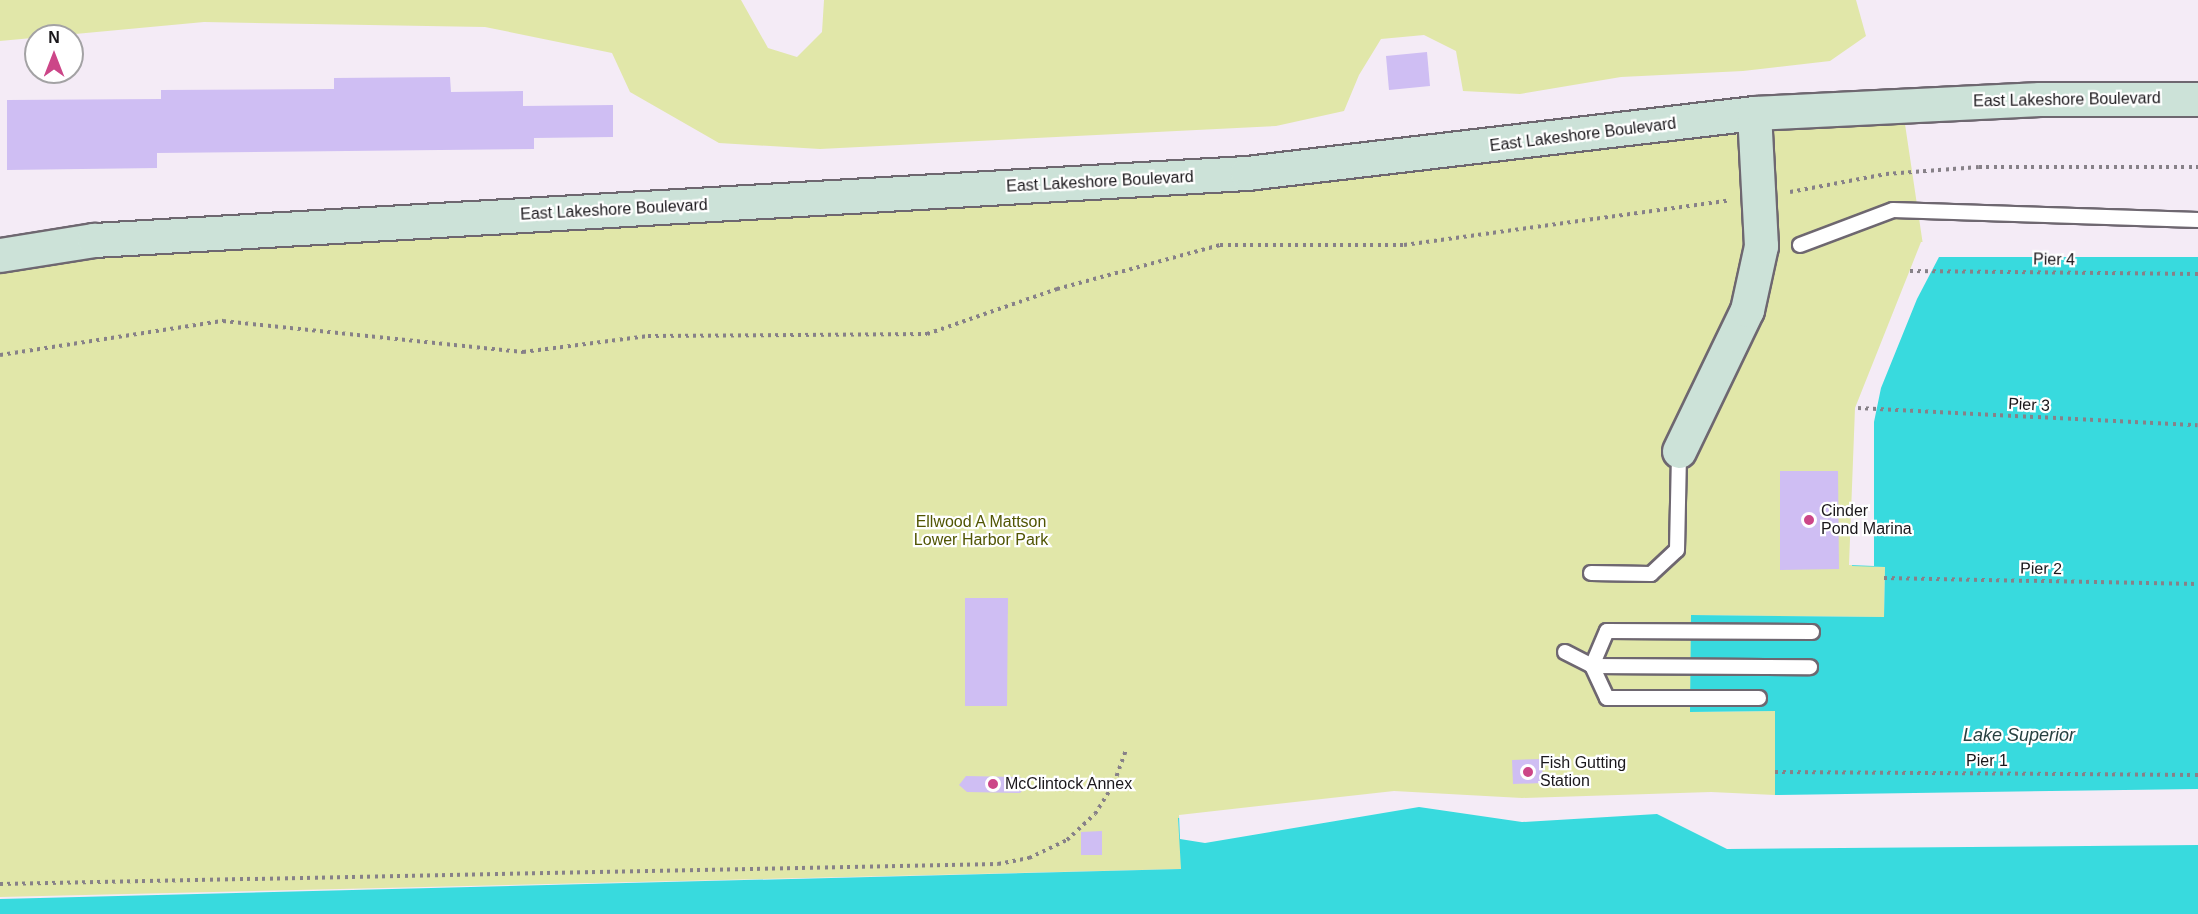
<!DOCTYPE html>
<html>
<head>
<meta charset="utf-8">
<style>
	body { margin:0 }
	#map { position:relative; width:2198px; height:914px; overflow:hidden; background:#f4ebf6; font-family:Arial,sans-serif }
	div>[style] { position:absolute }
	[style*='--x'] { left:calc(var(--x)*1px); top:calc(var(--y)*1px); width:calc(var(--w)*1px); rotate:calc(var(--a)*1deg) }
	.green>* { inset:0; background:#e1e7a9 }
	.water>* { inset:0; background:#38dade }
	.pier>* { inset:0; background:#f4ebf6 }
	.building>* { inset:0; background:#cfbef3 }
	.path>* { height:4px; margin-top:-2px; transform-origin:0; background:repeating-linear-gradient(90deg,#878188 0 3px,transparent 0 7.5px) }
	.roads { filter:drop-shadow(2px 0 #6e6770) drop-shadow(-2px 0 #6e6770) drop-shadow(0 2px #6e6770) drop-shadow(0 -2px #6e6770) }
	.lane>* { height:14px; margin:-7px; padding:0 7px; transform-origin:7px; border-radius:7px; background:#fff }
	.secondary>* { height:33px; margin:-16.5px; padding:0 16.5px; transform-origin:16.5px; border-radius:16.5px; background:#cce2d8 }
	.dots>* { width:16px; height:16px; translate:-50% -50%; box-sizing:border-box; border:3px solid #fff; border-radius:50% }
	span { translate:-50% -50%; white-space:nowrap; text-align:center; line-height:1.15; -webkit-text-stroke:4.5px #fff; paint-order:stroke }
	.street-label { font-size:16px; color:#1a171b }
	.poi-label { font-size:16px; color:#1a171b }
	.left { translate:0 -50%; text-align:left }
	.park-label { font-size:16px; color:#515503 }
	.water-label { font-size:18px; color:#274141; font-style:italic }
	.north { position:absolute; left:24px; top:24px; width:60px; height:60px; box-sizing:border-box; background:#fff; border:2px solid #a3a2a4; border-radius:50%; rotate:0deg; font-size:16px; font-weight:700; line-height:24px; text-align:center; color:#1a171b }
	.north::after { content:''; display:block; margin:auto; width:21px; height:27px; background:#cc4688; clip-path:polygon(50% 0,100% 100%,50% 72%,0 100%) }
</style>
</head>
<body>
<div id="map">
	<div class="green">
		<i style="clip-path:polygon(0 0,741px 0,768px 48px,797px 57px,822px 32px,824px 0,1856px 0,1866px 36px,1830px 61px,1743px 71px,1621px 77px,1520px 94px,1463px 91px,1456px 51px,1424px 35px,1381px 39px,1359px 75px,1344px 111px,1276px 126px,820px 149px,719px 143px,630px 92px,612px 53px,485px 27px,204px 22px,0 41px)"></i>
		<i style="clip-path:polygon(1902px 104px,1923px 245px,1852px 565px,1885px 567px,1884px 617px,1691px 615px,1691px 712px,1775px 711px,1775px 795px,1178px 818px,1182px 869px,0 897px,0 255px,1247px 173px)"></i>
	</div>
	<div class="water">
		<i style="clip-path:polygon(2198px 244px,2198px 914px,0 914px,0 899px,1181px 869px,1178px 818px,1271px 810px,1775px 795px,1775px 711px,1690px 712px,1691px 615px,1884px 617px,1885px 567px,1852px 566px,1858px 408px,1923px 245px)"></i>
	</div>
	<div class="pier">
		<i style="clip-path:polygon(2198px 241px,2198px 257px,1939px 257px,1917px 299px,1881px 388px,1874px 422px,1874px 566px,1849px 565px,1855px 408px,1921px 242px)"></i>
		<i style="clip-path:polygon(2198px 789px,2198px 845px,1727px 849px,1657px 814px,1522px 822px,1419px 807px,1205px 843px,1180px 839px,1179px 815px,1394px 791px,1522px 798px,1711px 792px,1775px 795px)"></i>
	</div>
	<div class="building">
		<i style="clip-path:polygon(1427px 52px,1430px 86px,1389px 90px,1386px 56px)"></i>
		<i style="clip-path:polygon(450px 77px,451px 92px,523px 91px,523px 106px,613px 105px,613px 137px,534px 138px,534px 149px,157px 153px,157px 168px,7px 170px,7px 100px,161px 99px,161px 90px,334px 89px,334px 78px)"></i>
		<i style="clip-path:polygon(1780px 471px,1838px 471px,1839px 569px,1780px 570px)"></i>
		<i style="clip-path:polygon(965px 598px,1008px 598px,1007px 706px,965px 706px)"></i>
		<i style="clip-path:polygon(1542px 759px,1543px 783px,1513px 784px,1512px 760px)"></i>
		<i style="clip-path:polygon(966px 776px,1020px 777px,1027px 785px,1020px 793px,967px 792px,959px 785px)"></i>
		<i style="clip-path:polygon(1102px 831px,1102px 855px,1081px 855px,1081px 832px)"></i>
	</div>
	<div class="path">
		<i style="--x:1790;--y:192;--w:98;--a:-10.6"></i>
		<i style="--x:1886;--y:174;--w:93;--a:-4.3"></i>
		<i style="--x:1979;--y:167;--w:219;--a:0"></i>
		<i style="--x:1910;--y:271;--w:288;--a:0.6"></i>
		<i style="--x:0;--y:355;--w:226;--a:-8.7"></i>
		<i style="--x:223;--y:321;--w:302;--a:5.9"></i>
		<i style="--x:523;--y:352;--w:126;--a:-7.3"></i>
		<i style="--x:648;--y:336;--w:279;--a:-0.4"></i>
		<i style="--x:927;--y:334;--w:138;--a:-19.1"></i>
		<i style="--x:1057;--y:289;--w:169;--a:-15.1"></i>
		<i style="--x:1220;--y:245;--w:184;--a:0"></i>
		<i style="--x:1404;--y:245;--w:326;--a:-7.8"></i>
		<i style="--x:1858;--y:408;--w:340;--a:2.9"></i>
		<i style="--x:1884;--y:578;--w:314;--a:1.1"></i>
		<i style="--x:1775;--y:772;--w:423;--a:0.4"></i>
		<i style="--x:0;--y:884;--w:998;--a:-1.15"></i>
		<i style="--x:998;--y:864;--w:32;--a:-11"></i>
		<i style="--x:1029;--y:858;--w:42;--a:-25.3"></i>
		<i style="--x:1067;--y:840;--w:38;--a:-43"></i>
		<i style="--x:1095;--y:814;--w:36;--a:-58"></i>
		<i style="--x:1114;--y:783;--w:37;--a:-70"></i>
	</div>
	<div class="roads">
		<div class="lane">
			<i style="--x:1800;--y:245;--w:99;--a:-20.6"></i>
			<i style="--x:1893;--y:210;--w:305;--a:1.9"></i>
			<i style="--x:1591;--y:573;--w:60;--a:1"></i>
			<i style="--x:1651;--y:574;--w:35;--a:-43"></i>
			<i style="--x:1677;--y:550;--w:99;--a:-88.8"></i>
			<i style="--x:1565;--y:652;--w:30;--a:27"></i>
			<i style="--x:1592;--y:666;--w:218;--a:0.3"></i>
			<i style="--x:1759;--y:698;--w:152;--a:180"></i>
			<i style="--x:1607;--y:698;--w:35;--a:-115"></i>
			<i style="--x:1592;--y:666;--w:38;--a:-67"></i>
			<i style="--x:1607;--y:631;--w:205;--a:0.3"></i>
		</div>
		<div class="secondary">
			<i style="--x:0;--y:255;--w:95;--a:-9.1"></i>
			<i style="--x:94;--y:240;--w:1155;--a:-3.33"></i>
			<i style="--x:1247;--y:173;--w:511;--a:-6.75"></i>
			<i style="--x:1754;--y:113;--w:286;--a:-2.8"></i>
			<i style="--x:2040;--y:99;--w:158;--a:0"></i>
			<i style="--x:1679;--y:451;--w:157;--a:-64.3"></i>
			<i style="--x:1747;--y:310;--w:66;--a:-77.7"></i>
			<i style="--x:1761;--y:246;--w:133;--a:-93"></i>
		</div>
	</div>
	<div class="dots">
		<i style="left:1809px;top:520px;background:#cc4688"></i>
		<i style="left:1528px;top:772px;background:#cc4688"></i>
		<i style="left:993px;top:784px;background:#cc4688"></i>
	</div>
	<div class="street-label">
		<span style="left:2067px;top:100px;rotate:-1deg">East Lakeshore Boulevard</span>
		<span style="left:1583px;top:135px;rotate:-7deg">East Lakeshore Boulevard</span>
		<span style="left:1100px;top:182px;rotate:-3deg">East Lakeshore Boulevard</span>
		<span style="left:614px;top:210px;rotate:-3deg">East Lakeshore Boulevard</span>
		<span style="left:2054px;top:260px;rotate:1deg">Pier 4</span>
		<span style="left:2029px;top:405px;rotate:3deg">Pier 3</span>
		<span style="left:2041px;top:569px;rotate:1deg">Pier 2</span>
		<span style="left:1987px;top:761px">Pier 1</span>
	</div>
	<div class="poi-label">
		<span class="left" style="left:1821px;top:520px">Cinder<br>Pond Marina</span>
		<span class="left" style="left:1540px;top:772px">Fish Gutting<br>Station</span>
		<span class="left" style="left:1005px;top:784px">McClintock Annex</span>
	</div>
	<div class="park-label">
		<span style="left:981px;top:531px">Ellwood A Mattson<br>Lower Harbor Park</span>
	</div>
	<div class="water-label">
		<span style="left:2019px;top:735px">Lake Superior</span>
	</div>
	<div class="north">N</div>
</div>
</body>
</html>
